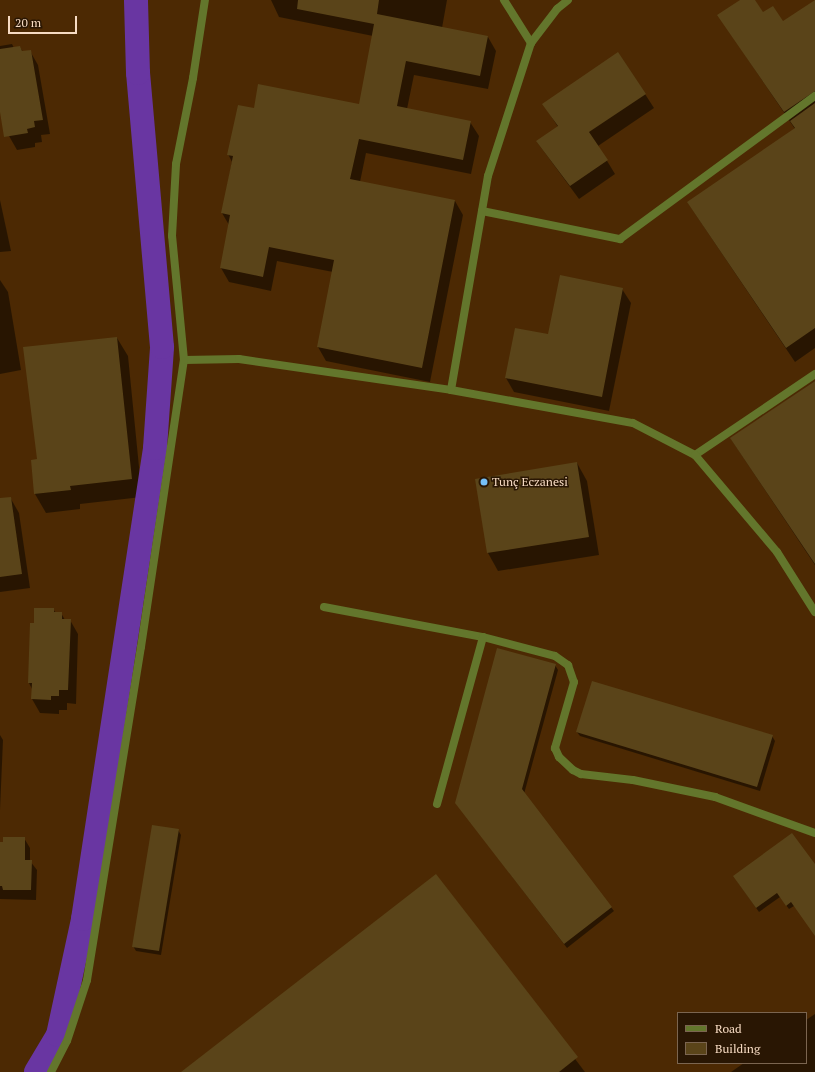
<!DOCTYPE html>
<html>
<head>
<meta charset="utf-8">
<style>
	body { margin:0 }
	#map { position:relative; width:815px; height:1072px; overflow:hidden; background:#4c2903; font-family:"PT Serif",serif }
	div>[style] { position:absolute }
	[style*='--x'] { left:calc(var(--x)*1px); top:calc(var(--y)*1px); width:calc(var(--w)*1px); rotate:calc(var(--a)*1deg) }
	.shadow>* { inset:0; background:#0007 }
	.canal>* { height:24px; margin:-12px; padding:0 12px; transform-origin:12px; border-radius:12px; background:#6936a2 }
	.building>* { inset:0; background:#5a4419 }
	.lane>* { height:8px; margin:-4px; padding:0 4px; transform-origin:4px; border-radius:4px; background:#63762c }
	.street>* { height:8px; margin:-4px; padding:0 4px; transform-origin:4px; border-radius:4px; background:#63762c }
	.dots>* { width:11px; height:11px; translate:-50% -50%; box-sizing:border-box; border:2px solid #291603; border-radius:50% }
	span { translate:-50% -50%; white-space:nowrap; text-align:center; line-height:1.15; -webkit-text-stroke:3px #291603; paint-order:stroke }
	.poi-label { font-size:12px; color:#f7dbc3 }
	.left { translate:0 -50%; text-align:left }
	.legend { position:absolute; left:677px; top:1012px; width:130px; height:52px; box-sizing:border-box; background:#291603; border:1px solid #7b6550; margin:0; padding:5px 7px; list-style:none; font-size:12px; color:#f7dbc3 }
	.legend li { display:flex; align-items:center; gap:8px; height:20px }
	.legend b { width:20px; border:1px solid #7b6550 }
	.scale { position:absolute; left:8px; top:16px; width:69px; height:18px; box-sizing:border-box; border:2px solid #f7dbc3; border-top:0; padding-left:5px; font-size:12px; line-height:14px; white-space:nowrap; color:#f7dbc3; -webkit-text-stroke:3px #291603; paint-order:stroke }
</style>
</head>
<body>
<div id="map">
	<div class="shadow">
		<i style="clip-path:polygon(271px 0,447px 0,442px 28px,488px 37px,496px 51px,488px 89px,414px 75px,407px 109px,470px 122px,479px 136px,471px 174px,366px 153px,360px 182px,455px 201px,463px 215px,430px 382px,326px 361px,318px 347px,333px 272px,277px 261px,271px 291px,229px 282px,221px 268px,229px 225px,222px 213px,232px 162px,228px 154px,254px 109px,360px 105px,373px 36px,279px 17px)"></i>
		<i style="clip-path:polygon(741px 0,754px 0,763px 13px,783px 22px,815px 1px,815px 348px,795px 362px,688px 203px,795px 129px,719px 16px)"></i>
		<i style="clip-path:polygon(12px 44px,14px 48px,20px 47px,23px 52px,30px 51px,38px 65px,50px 134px,41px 135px,42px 142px,35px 143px,35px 147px,17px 150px,9px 136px,0 106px,0 46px)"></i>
		<i style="clip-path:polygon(645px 94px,654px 108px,598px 146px,615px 174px,579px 199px,537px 142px,558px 127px,544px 105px)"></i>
		<i style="clip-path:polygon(0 200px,11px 251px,0 252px)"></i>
		<i style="clip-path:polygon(0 280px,8px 292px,21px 370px,0 374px)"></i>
		<i style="clip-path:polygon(622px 289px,631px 303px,609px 411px,514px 392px,506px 378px,549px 336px)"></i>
		<i style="clip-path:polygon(117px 338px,128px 356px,142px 497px,80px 504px,80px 509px,46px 513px,35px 494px,32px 461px,38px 460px)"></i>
		<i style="clip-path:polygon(815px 381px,815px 565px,731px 439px)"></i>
		<i style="clip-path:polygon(577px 463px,587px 481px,599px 555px,498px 571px,488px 553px,476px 480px)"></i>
		<i style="clip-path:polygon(11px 499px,19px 513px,30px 588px,0 592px,0 500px)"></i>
		<i style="clip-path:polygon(53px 609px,56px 613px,61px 613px,65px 620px,70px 620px,78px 634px,76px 704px,67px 703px,67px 710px,59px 710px,59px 714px,40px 713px,32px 699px,32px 689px,29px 683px,35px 624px)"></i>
		<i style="clip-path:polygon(555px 665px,558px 670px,524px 794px,614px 911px,567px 948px,456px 803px)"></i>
		<i style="clip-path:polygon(577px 732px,772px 736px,775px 741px,760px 791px,580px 736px)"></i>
		<i style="clip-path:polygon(0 735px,3px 740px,0 810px)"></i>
		<i style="clip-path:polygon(178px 830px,181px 835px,161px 955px,136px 951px,133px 946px)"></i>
		<i style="clip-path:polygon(24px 838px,30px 848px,30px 861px,37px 870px,36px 900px,0 899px,0 843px)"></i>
		<i style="clip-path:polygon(815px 866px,815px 922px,794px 906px,789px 909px,780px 897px,759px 912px,737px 881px)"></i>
		<i style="clip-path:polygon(436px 876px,585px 1072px,183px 1072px)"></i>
		<i style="clip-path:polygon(815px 1014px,815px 1072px,731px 1072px,744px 1063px,806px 1063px,806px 1020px)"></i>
	</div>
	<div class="canal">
		<i style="--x:36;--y:1072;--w:43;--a:-59.3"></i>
		<i style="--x:58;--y:1035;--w:119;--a:-77.8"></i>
		<i style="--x:83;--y:919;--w:476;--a:-81.3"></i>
		<i style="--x:155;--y:448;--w:101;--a:-86"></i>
		<i style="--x:162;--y:347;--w:275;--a:-95"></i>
		<i style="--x:138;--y:73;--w:73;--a:-91.6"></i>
	</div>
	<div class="building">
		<i style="clip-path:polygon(298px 0,379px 0,377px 14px,488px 36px,480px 76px,406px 61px,397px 106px,471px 121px,463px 160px,359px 139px,350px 179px,455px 200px,422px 368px,317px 347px,334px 260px,269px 247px,263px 277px,220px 268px,230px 215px,221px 213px,233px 156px,227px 155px,238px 105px,254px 108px,258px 84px,359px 104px,374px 24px,297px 9px)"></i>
		<i style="clip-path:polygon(740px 0,755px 0,763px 12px,773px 6px,783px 21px,815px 0,815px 91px,784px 112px,717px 15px)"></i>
		<i style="clip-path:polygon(20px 46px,22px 51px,31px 50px,43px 120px,34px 121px,35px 127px,27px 129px,28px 133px,4px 137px,0 112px,0 49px)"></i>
		<i style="clip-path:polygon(618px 52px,646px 94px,589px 132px,608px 160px,570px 186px,536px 141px,558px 126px,542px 104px)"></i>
		<i style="clip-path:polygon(815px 103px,815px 328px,786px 348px,687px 202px,795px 128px,790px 121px)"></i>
		<i style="clip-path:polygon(560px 275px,623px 288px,602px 397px,505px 378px,515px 328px,548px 334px)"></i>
		<i style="clip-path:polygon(117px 337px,132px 479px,70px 486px,71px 490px,34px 494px,31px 460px,37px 459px,23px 347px)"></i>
		<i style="clip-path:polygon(815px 381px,815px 564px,730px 438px)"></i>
		<i style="clip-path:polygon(577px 462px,589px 537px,487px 553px,475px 479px)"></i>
		<i style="clip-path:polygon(11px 497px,22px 574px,0 577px,0 498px)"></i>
		<i style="clip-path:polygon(34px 608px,54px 608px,54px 612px,62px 612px,62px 619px,71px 619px,68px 690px,59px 690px,59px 696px,51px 696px,51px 700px,31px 699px,32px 683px,28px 683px,30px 623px,34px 623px)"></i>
		<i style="clip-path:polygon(497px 648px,556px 664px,522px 789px,612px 907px,564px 944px,455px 803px)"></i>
		<i style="clip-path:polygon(592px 681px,773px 735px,757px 787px,576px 732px)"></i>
		<i style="clip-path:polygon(152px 825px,179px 829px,159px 951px,132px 947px)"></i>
		<i style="clip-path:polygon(792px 833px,815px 864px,815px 936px,791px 902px,786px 906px,777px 893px,756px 908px,733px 876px)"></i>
		<i style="clip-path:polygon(3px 837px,25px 837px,25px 860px,32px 860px,31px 890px,3px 890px,2px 886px,0 886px,0 842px,3px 842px)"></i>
		<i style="clip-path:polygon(436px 874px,578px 1057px,559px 1072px,181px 1072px)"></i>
	</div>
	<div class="lane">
		<i style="--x:504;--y:0;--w:51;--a:57.9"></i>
		<i style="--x:482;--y:211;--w:141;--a:11.5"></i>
		<i style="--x:620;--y:239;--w:242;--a:-36.3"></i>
		<i style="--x:695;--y:455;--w:145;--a:-34"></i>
		<i style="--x:324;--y:607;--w:162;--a:10.7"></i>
		<i style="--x:483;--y:637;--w:74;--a:14.8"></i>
		<i style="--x:555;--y:656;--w:16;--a:35"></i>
		<i style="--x:568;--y:665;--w:18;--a:71"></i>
		<i style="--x:574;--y:682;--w:69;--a:106.1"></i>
		<i style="--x:555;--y:748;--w:10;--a:66"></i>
		<i style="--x:559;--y:757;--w:19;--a:43"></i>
		<i style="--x:573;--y:770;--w:9;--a:27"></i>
		<i style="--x:581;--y:774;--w:52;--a:6.6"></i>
		<i style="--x:633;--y:780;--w:84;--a:11.7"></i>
		<i style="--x:715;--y:797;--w:106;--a:19.8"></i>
		<i style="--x:437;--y:804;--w:173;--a:-74.6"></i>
	</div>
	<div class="street">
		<i style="--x:184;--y:360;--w:55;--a:-1"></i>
		<i style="--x:239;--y:359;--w:214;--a:8.3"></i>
		<i style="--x:451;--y:390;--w:185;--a:10.3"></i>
		<i style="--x:633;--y:423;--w:70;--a:27.3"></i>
		<i style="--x:695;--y:455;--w:127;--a:49.8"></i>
		<i style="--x:777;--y:552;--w:71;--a:57.7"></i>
		<i style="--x:451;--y:390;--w:217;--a:-80.2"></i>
		<i style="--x:488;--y:176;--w:140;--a:-72.1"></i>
		<i style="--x:531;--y:43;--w:43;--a:-52.6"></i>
		<i style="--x:557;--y:9;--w:14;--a:-39"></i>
		<i style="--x:51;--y:1072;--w:35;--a:-63"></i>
		<i style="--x:67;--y:1041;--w:64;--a:-71.8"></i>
		<i style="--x:87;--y:980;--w:337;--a:-80.8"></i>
		<i style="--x:141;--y:647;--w:290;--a:-81.5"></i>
		<i style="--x:184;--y:360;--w:125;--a:-95.5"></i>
		<i style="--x:172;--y:236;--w:72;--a:-86.8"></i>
		<i style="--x:176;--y:164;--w:88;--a:-78.8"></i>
		<i style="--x:193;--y:78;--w:79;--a:-81.3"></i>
	</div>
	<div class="dots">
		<i style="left:484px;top:482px;background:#76c0f7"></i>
	</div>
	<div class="poi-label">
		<span class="left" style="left:492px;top:482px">Tunç Eczanesi</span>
	</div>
	<ul class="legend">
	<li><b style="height:5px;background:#63762c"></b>Road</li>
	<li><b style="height:11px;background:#5a4419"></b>Building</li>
	</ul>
	<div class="scale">20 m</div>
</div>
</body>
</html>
